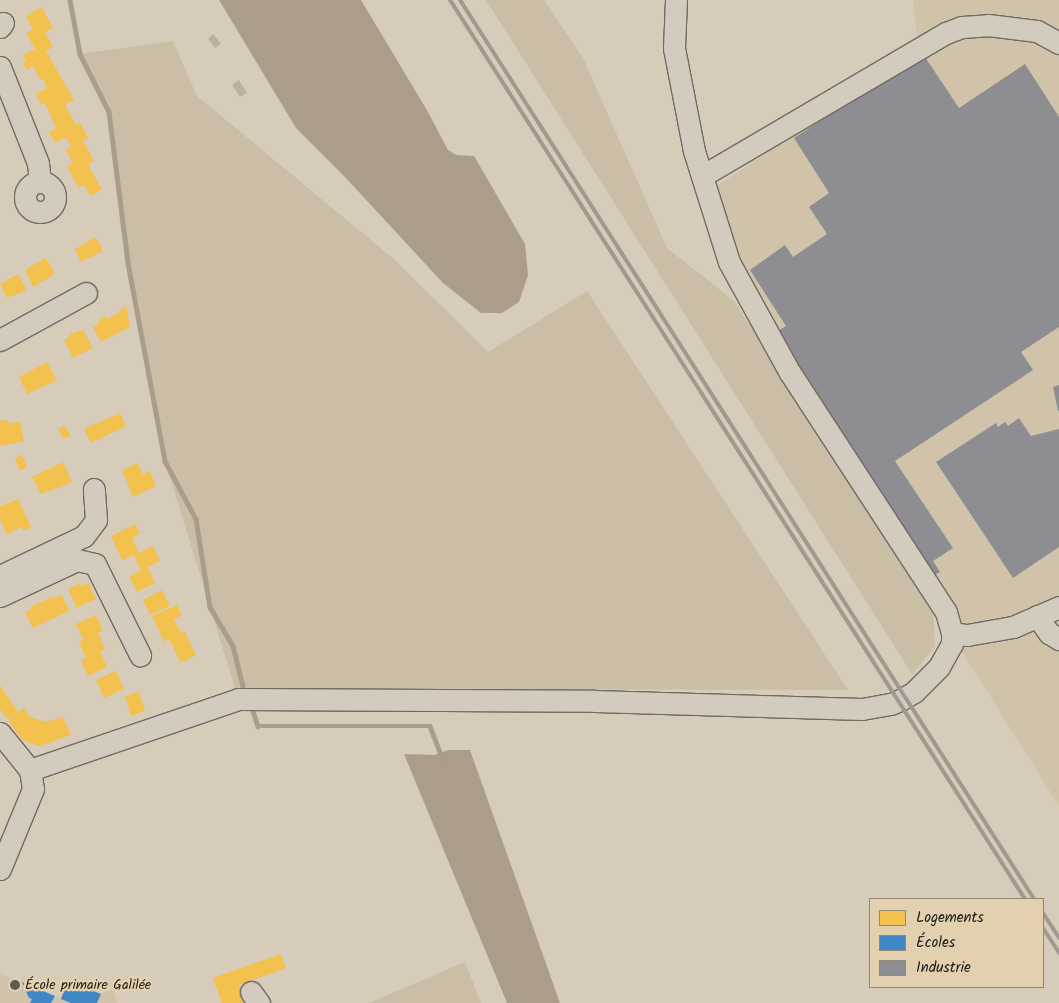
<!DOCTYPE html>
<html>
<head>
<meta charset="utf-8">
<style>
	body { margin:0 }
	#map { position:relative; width:1059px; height:1003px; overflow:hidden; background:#d7ccba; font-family:Kalam,sans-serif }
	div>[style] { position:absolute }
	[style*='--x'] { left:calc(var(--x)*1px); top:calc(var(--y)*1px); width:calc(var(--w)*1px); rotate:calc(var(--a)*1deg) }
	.built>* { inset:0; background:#d0c3aa }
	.green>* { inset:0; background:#cbbea6 }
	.water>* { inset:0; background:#aa9e8a }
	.homes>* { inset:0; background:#f2c14e }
	.schools>* { inset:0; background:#3f88c5 }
	.industry>* { inset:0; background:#8d8d92 }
	.stream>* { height:4.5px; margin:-2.25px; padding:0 2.25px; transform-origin:2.25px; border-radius:2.25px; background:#aa9e8a }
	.building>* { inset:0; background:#b9b1a4 }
	.roads { filter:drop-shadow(1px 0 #706b63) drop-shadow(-1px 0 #706b63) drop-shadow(0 1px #706b63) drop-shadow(0 -1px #706b63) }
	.minor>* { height:21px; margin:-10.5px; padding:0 10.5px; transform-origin:10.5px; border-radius:10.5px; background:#d3cbbe }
	.minor>.ring { margin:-10.5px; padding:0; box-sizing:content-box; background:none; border:21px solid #d3cbbe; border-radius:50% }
	.rail>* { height:4px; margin:-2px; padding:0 2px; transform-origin:2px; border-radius:2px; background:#9f998f }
	.dots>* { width:14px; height:14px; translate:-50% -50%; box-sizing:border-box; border:2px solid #e3d0ae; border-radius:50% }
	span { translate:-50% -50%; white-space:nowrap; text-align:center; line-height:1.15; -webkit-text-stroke:5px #e3d0ae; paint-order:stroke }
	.poi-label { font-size:14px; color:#1c1c1c }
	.left { translate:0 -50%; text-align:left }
	.legend { position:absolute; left:869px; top:898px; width:175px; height:90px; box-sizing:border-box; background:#e3d0ae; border:1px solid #938874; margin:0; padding:6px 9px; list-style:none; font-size:15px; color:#1c1c1c }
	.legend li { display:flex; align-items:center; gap:10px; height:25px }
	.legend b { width:25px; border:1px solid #938874 }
</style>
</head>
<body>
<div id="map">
	<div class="built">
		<i style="clip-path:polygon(913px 0,1059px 0,1059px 806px,958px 645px,814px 424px,733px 294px,702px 196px,919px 50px)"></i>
		<i style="clip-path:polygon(0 973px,60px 999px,65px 988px,69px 989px,72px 982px,101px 994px,113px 989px,117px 1003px,0 1003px)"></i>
	</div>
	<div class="green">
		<i style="clip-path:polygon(486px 0,544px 0,583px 58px,667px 248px,734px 301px,933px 607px,935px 647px,912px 674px)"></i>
		<i style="clip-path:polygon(173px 41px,197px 96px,394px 259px,488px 352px,587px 291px,848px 690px,235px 688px,165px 461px,128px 263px,109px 112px,80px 54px)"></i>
		<i style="clip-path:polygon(465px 962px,481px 1003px,369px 1003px)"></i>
	</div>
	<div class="water">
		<i style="clip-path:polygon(219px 0,361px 0,428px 112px,448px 150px,456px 155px,474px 156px,525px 244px,528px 275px,519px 302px,502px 313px,481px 313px,443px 283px,345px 177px,296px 128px)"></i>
		<i style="clip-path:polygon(448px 750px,470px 750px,560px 1003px,507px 1003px,404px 754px,435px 755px)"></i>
	</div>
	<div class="homes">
		<i style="clip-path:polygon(42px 7px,53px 28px,45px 32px,53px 47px,46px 51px,74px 100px,65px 105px,76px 125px,80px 123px,88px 138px,83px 141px,94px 161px,88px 164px,102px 190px,90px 196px,84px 185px,79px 188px,67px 167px,73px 163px,66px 150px,71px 147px,66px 137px,55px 143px,49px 132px,56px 128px,45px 103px,41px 105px,36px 94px,47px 88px,43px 79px,40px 80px,33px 66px,26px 70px,23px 63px,26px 61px,23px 55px,35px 49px,26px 33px,33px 30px,26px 16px)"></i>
		<i style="clip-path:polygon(96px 237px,103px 251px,81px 262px,75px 249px)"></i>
		<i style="clip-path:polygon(46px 258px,55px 274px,33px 287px,25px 270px)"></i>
		<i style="clip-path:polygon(18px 274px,27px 290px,7px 298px,0 284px)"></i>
		<i style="clip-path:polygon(126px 306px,130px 327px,101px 342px,93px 327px,100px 323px,98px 320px,105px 316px,107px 319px,121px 312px,119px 310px)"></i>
		<i style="clip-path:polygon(83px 330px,93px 348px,73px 358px,64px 340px,70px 336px,69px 334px)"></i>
		<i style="clip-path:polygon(47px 362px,57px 380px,27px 394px,19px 377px)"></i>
		<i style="clip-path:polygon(120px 413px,126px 426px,91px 443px,84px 429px)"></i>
		<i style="clip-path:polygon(7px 419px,8px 423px,20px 422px,24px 441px,0 446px,0 421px)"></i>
		<i style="clip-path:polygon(65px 425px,71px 436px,63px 439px,58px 429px)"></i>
		<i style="clip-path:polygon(22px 454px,27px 467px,20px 471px,15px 459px)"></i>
		<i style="clip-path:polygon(63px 462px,72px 482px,41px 494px,32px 477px)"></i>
		<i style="clip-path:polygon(138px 463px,142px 474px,150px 471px,156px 486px,133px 497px,122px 470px)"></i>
		<i style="clip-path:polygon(18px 499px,31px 527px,23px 531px,22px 527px,7px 534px,0 519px,0 506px)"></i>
		<i style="clip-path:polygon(135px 524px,140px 534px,132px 538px,139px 553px,153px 546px,160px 561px,148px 567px,155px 583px,137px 592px,129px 576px,141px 571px,134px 555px,122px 560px,111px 536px)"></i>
		<i style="clip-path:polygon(80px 583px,81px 586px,88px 583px,96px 599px,77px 608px,68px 589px)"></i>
		<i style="clip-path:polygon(162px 590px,170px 606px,150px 615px,143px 600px)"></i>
		<i style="clip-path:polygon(62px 595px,69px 611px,33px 628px,25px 612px,32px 609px,30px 607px,54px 596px,55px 598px)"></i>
		<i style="clip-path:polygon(177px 605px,182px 615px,174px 619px,181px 633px,185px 632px,196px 655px,181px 663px,169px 639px,164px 642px,152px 616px)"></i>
		<i style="clip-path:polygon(96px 615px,103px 631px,98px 633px,105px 649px,100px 651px,107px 667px,88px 676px,81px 660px,86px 658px,79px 642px,83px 639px,76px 624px)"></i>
		<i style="clip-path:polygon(116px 671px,124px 689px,104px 698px,96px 680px)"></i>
		<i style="clip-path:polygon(0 685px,18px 712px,7px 719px,0 709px)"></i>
		<i style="clip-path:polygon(139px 692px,145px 711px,131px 716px,125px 696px)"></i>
		<i style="clip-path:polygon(24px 708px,30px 717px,46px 722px,63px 717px,71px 735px,39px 746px,22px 740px,8px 720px)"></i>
		<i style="clip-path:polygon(281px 954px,286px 968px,239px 985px,245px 1003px,222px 1003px,213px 978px)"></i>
	</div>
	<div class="schools">
		<i style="clip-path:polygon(22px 982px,55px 996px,51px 1003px,30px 1003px,32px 999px,29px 998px)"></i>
		<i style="clip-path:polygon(72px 982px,101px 994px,97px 1003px,71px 1003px,61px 999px,65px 988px,69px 990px)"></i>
	</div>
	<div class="industry">
		<i style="clip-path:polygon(923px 54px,959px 108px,1025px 64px,1059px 117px,1059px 327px,1021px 352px,1033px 370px,895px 461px,953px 548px,933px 561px,940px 572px,932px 577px,773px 334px,786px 326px,750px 270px,785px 245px,793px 257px,827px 234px,809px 207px,829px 193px,794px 138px)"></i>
		<i style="clip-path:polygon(1059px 385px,1059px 411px,1058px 411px,1053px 387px)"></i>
		<i style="clip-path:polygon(1019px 418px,1031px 436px,1059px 429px,1059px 547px,1013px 578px,936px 462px,996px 423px,998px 427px,1005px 422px,1008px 426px)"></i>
	</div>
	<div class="stream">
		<i style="--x:70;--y:0;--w:55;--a:79.5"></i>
		<i style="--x:80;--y:54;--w:65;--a:63.4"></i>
		<i style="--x:109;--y:112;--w:152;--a:82.8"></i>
		<i style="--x:128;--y:263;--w:201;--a:79.4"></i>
		<i style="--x:165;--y:461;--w:66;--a:61.9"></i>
		<i style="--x:196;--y:519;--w:89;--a:81"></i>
		<i style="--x:210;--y:607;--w:45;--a:59.5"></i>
		<i style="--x:233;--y:646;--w:41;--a:76"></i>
		<i style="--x:253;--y:711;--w:16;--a:72"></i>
		<i style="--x:258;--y:726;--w:172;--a:0"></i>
		<i style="--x:430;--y:726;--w:34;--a:69"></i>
	</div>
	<div class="building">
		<i style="clip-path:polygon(213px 34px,221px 44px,215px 48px,208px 39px)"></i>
		<i style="clip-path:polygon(239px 80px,247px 93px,240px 97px,232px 85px)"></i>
	</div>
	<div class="roads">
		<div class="minor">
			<i style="--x:0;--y:27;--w:5;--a:-53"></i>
			<i style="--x:0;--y:67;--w:103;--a:68.4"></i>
			<i style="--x:38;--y:163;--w:19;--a:84"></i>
			<i style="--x:702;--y:176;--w:283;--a:-30.4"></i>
			<i style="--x:946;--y:33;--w:17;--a:-21"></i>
			<i style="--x:962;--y:27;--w:26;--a:-4"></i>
			<i style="--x:988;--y:25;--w:49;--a:7"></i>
			<i style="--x:1037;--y:31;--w:25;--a:29"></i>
			<i class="ring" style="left:25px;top:182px;width:9px;height:9px"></i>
			<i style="--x:0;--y:340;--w:98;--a:-28.7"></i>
			<i style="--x:0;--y:576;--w:93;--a:-25.5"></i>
			<i style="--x:84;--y:536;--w:20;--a:-53"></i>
			<i style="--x:96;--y:520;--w:31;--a:-94"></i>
			<i style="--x:0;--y:596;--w:85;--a:-25.1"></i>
			<i style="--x:77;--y:560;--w:18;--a:13"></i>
			<i style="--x:95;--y:564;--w:102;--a:63.7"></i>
			<i style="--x:1037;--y:616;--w:21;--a:55"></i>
			<i style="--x:1049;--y:633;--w:12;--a:31"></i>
			<i style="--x:952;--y:633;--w:15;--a:8"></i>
			<i style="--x:967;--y:635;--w:47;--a:-9.9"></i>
			<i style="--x:1013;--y:627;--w:50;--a:-23.5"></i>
			<i style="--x:0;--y:733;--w:48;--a:51"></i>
			<i style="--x:30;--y:770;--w:220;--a:-18.8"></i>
			<i style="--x:238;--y:699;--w:357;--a:0.3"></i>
			<i style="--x:595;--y:701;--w:267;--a:1.7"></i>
			<i style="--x:862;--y:709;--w:29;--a:-10"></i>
			<i style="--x:891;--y:704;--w:12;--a:-24"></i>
			<i style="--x:902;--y:699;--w:14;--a:-30"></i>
			<i style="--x:914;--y:692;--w:35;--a:-45"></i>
			<i style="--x:939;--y:667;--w:26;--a:-61"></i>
			<i style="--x:952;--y:644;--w:11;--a:-90"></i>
			<i style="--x:952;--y:633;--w:22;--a:-106"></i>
			<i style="--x:946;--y:612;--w:285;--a:-123.1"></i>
			<i style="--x:790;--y:373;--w:127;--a:-118.8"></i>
			<i style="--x:729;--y:262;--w:116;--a:-107.5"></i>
			<i style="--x:694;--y:151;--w:105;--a:-101"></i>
			<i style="--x:674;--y:48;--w:48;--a:-87.6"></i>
			<i style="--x:0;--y:869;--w:87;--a:-67.6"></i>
			<i style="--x:33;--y:789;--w:19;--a:-99"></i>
			<i style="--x:251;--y:992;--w:14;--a:54"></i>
		</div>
	</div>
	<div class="rail">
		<i style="--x:450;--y:0;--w:1067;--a:57.4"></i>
		<i style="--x:460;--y:0;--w:1067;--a:57.44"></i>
		<i style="--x:1043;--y:913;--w:30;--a:57"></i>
		<i style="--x:1043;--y:928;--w:30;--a:57"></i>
	</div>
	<div class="dots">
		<i style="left:15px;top:985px;background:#5d5a53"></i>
	</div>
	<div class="poi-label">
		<span class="left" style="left:25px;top:985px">École primaire Galilée</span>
	</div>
	<ul class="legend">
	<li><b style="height:14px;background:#f2c14e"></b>Logements</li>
	<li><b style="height:14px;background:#3f88c5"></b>Écoles</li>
	<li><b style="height:14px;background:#8d8d92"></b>Industrie</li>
	</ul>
</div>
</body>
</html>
